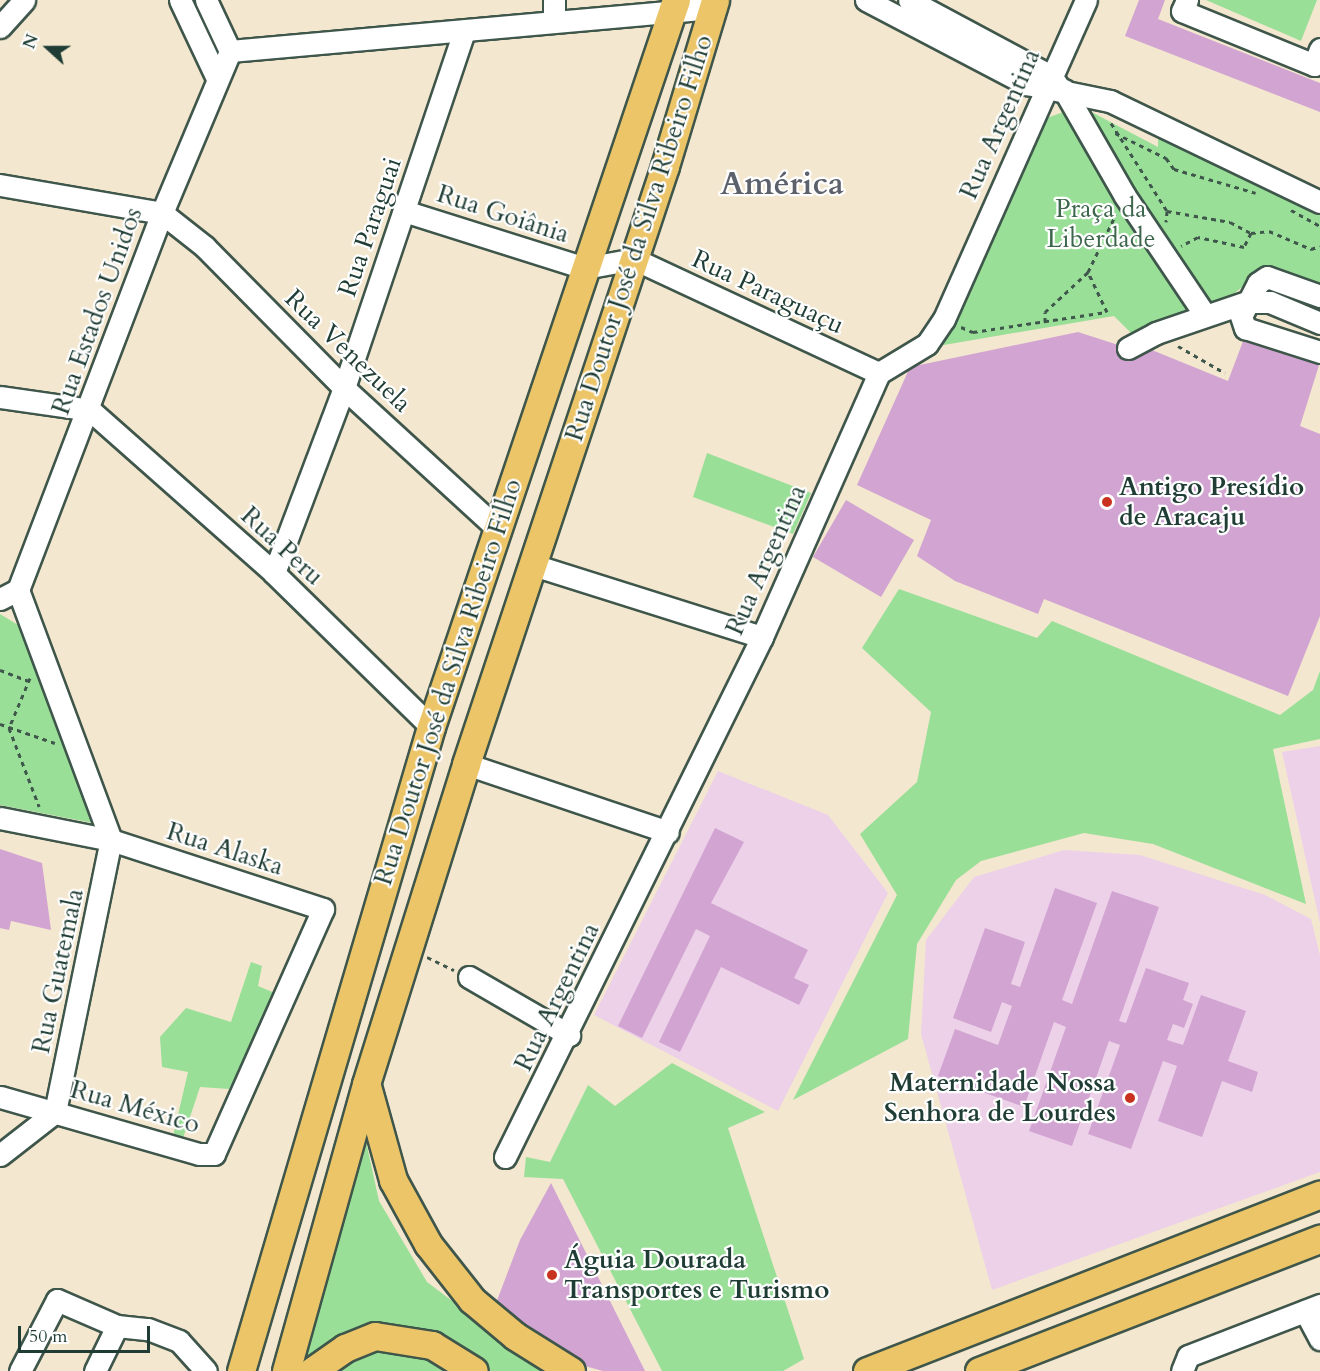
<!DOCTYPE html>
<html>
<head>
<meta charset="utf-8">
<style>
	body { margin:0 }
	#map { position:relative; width:1320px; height:1371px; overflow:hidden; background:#f3e7cf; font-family:Cardo,serif }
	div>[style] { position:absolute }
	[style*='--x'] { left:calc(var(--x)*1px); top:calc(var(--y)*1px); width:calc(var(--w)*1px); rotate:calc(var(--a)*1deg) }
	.built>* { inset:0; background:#edd1e9 }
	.green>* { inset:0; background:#99df98 }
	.building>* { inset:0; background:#d1a4d2 }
	.path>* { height:3px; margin-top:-1.5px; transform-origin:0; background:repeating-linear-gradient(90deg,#3f564b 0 4.5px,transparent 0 9px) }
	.roads { filter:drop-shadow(2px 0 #3f564b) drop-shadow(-2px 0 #3f564b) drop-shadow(0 2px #3f564b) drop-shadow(0 -2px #3f564b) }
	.minor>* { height:21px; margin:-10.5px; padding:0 10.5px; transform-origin:10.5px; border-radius:10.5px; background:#fff }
	.major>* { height:27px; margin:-13.5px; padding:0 13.5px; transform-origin:13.5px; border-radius:13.5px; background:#edc569 }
	.dots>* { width:16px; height:16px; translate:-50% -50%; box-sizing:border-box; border:3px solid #fff; border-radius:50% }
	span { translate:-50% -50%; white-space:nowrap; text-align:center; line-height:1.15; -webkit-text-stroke:4.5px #fff; paint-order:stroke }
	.street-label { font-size:26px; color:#1f3d34 }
	.park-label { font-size:26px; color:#3e664d }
	.poi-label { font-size:26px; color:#1f3d34; font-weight:700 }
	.left { translate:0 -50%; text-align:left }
	.right { translate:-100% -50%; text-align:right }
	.district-label { font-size:32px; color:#5d616b; font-weight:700 }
	.north { position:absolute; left:18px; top:18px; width:60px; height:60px; -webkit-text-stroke:4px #fff; paint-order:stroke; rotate:291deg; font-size:16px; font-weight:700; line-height:24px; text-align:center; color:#1f3d34 }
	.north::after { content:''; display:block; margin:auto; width:21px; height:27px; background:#1f3d34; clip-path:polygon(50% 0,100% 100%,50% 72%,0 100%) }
	.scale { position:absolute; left:18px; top:1326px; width:132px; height:27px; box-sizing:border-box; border:3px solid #1f3d34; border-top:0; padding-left:8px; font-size:18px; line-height:21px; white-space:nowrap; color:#1f3d34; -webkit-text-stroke:4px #fff; paint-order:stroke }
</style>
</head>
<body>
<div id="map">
	<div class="built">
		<i style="clip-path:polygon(1320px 746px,1320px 923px,1282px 752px)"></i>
		<i style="clip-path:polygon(718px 771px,828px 815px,888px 893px,778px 1111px,594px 1015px)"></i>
		<i style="clip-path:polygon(1064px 850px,1140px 855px,1265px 895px,1311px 919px,1320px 955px,1320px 1172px,992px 1290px,921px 1034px,926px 940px,974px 877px)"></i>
	</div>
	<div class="green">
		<i style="clip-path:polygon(1206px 0,1317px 0,1301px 41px)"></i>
		<i style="clip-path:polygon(1080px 106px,1158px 147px,1158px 138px,1320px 208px,1320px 291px,1265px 269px,1222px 303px,1131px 333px,1114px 316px,938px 346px,1047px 118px)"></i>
		<i style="clip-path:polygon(1261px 282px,1320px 303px,1320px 310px,1257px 287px)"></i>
		<i style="clip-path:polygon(707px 453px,811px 493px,793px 534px,693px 497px)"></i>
		<i style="clip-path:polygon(899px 589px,1037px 638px,1052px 621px,1280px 715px,1313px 690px,1320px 671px,1320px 739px,1273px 749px,1306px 904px,1153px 844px,1084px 833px,981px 861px,956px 880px,917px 944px,908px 1039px,793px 1100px,897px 895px,860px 834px,917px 782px,931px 712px,862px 648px)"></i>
		<i style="clip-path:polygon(0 614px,23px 628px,93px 823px,0 805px)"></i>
		<i style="clip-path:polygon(251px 962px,262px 966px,258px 986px,277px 994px,229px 1089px,200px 1087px,182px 1141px,173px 1136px,188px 1072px,162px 1067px,160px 1037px,186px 1008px,231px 1022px)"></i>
		<i style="clip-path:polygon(672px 1063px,765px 1112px,728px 1128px,804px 1359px,783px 1371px,662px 1371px,563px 1179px,524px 1177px,526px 1157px,550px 1162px,588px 1085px,615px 1106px)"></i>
		<i style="clip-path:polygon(363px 1128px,379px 1201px,427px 1282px,545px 1371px,480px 1371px,472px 1359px,336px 1340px,295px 1371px)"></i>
		<i style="clip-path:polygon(422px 1347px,462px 1371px,324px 1371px,354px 1349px)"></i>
	</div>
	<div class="building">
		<i style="clip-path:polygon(1139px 0,1165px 0,1158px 19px,1320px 83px,1320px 112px,1125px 36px)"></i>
		<i style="clip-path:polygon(1078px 332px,1140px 352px,1147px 348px,1228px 381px,1245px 336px,1320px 362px,1300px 426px,1320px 434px,1320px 616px,1288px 696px,1044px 599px,1038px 614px,955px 581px,917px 556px,931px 520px,857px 485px,910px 367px)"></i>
		<i style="clip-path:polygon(846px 500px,914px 540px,881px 597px,813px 557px)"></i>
		<i style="clip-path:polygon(715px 828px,744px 842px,711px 903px,808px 950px,794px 978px,809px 985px,799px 1005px,721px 967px,680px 1052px,659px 1042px,710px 936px,696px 929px,642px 1038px,618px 1026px)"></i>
		<i style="clip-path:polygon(0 849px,42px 863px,51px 930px,11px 921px,9px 930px,0 928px)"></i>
		<i style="clip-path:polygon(1055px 888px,1097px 903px,1062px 1000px,1072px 1004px,1112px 891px,1159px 907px,1119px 1021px,1126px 1023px,1146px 968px,1189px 983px,1183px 1000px,1193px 1004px,1184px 1028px,1173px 1024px,1167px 1040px,1183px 1045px,1201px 995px,1246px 1011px,1228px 1061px,1258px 1072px,1252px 1092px,1222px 1081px,1202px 1137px,1158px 1121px,1177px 1066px,1163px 1061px,1131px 1149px,1088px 1134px,1120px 1045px,1109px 1041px,1072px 1146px,1029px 1131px,1066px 1027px,1054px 1022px,1024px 1107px,938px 1076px,955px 1029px,998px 1045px,1012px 1006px,1002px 1002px,991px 1032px,953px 1018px,985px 928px,1025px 942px,1011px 984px,1020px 987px)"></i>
		<i style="clip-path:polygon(551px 1183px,645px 1371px,603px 1371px,574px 1363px,493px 1311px,520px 1240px)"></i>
	</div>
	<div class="path">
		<i style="--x:1111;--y:123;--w:104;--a:57.5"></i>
		<i style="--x:1167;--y:211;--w:11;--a:95"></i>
		<i style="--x:1115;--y:133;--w:57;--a:26.1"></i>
		<i style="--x:1166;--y:158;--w:14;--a:54"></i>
		<i style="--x:1174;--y:169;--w:85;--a:16.3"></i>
		<i style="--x:1291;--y:210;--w:33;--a:29"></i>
		<i style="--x:1167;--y:211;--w:64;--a:9.9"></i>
		<i style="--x:1230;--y:222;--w:24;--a:28"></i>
		<i style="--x:1251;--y:233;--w:16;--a:117"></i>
		<i style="--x:1244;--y:247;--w:47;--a:-167.7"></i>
		<i style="--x:1198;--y:237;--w:19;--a:152"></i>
		<i style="--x:1251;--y:233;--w:18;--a:-6"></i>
		<i style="--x:1269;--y:231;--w:46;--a:23.2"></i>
		<i style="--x:1311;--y:249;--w:9;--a:-18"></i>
		<i style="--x:1045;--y:322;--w:10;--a:-90"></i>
		<i style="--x:1045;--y:312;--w:59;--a:-42.9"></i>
		<i style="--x:1088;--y:272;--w:64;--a:-64.2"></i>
		<i style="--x:961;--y:327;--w:13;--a:23"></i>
		<i style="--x:973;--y:332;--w:135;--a:-8.5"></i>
		<i style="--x:1107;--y:312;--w:44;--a:-115.4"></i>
		<i style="--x:1178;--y:346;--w:54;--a:29.9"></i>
		<i style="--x:0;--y:670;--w:30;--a:21"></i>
		<i style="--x:30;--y:678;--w:54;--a:112.8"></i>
		<i style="--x:9;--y:728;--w:84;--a:69"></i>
		<i style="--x:0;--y:724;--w:58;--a:19.1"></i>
		<i style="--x:427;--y:957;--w:30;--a:26"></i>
	</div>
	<div class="roads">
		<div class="minor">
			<i style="--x:180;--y:0;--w:84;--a:64.7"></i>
			<i style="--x:206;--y:0;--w:56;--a:64.8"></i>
			<i style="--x:554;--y:0;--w:20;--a:90"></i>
			<i style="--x:866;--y:0;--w:182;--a:27.6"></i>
			<i style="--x:1027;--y:84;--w:85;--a:11.6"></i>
			<i style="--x:1110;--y:101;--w:233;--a:25.7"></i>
			<i style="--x:909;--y:0;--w:161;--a:28.2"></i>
			<i style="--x:1051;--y:76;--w:12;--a:55"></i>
			<i style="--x:1187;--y:0;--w:12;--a:114"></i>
			<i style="--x:1182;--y:11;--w:143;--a:22.2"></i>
			<i style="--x:1314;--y:65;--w:17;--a:-69"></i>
			<i style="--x:0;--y:27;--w:36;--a:-48"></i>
			<i style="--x:230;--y:51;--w:484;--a:-5.1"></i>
			<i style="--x:1064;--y:90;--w:122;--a:60.1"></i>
			<i style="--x:1125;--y:196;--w:143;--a:56.1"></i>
			<i style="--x:0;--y:185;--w:164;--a:9.8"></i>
			<i style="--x:162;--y:213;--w:55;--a:38.3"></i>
			<i style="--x:205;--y:247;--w:198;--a:45.4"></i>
			<i style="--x:344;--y:388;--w:207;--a:42.5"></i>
			<i style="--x:404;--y:211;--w:190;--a:17.5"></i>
			<i style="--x:585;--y:268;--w:50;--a:-10.4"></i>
			<i style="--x:634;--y:259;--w:270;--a:25"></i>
			<i style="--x:1320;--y:296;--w:56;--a:-160.3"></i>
			<i style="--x:1267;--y:277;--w:11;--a:146"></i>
			<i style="--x:1258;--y:283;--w:37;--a:117"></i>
			<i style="--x:1241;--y:316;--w:13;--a:72"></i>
			<i style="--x:1245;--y:328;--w:79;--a:17.7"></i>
			<i style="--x:1128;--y:348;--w:32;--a:-28"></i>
			<i style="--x:1156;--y:333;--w:96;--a:-18.8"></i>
			<i style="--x:1247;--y:302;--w:23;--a:0"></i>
			<i style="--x:1270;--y:302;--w:54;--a:22.8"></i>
			<i style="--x:0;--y:397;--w:91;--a:8.2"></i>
			<i style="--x:90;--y:410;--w:246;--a:41.5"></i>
			<i style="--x:274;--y:573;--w:220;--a:44.4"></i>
			<i style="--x:533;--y:565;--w:240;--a:17.5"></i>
			<i style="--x:274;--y:573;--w:198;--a:-69.3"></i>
			<i style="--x:344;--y:388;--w:377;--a:-71.4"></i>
			<i style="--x:18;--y:590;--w:404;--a:-69.1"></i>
			<i style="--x:162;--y:213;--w:176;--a:-67.2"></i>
			<i style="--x:0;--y:599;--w:20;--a:-27"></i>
			<i style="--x:466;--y:764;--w:213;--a:18.6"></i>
			<i style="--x:0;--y:818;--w:113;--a:11.2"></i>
			<i style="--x:111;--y:840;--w:223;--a:18"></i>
			<i style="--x:323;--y:909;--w:268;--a:114"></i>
			<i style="--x:214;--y:1154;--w:15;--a:180"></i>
			<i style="--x:199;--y:1154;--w:207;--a:-164"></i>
			<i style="--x:469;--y:977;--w:116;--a:30.1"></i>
			<i style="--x:0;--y:1155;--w:70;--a:-38"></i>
			<i style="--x:55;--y:1112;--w:278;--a:-78.4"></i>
			<i style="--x:111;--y:840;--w:267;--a:-110.4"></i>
			<i style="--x:505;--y:1157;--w:580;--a:-63.7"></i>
			<i style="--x:762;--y:637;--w:289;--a:-66.1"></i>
			<i style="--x:879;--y:373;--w:56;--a:-31.1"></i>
			<i style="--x:927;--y:344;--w:30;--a:-56"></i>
			<i style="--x:944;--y:319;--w:349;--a:-66"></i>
			<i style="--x:1305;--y:1311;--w:32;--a:62"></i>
			<i style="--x:20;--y:1371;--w:80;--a:-62.5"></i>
			<i style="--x:57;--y:1300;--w:65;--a:23.4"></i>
			<i style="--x:117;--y:1326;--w:31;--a:6"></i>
			<i style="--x:148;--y:1329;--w:33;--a:21"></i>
			<i style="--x:179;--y:1341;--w:40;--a:48"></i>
			<i style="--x:95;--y:1371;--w:50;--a:-63.9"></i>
			<i style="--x:1182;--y:1371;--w:16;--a:-68"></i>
			<i style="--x:1188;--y:1356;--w:142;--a:-21.1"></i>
		</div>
		<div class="major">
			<i style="--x:367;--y:1086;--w:98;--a:74.5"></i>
			<i style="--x:393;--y:1180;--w:73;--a:61.3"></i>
			<i style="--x:428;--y:1244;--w:71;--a:51.8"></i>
			<i style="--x:472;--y:1300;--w:56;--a:39.9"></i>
			<i style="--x:515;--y:1336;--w:66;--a:32"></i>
			<i style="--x:241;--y:1371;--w:671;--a:-73.56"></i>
			<i style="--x:431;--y:727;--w:767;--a:-71.38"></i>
			<i style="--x:286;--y:1371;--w:298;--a:-74.4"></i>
			<i style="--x:366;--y:1084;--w:335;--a:-72.6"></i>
			<i style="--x:466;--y:764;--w:630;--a:-71.59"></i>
			<i style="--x:665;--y:166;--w:173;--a:-73.2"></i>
			<i style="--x:312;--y:1371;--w:40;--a:-34.9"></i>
			<i style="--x:345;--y:1348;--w:32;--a:-22"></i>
			<i style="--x:375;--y:1336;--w:58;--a:9"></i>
			<i style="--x:432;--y:1345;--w:49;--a:31.8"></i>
			<i style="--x:867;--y:1371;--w:486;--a:-21.3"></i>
			<i style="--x:979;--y:1371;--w:366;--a:-21.2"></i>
		</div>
	</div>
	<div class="dots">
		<i style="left:1107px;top:502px;background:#c8321e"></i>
		<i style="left:1130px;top:1098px;background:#c8321e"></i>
		<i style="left:552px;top:1275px;background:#c8321e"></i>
	</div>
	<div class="street-label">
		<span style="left:1000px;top:124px;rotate:-66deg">Rua Argentina</span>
		<span style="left:503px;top:214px;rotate:18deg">Rua Goiânia</span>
		<span style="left:370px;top:227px;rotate:-71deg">Rua Paraguai</span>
		<span style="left:639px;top:238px;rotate:-72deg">Rua Doutor José da Silva Ribeiro Filho</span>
		<span style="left:768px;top:292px;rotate:25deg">Rua Paraguaçu</span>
		<span style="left:97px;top:311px;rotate:-70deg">Rua Estados Unidos</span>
		<span style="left:348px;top:351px;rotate:44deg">Rua Venezuela</span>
		<span style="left:282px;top:546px;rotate:43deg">Rua Peru</span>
		<span style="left:766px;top:560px;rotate:-66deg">Rua Argentina</span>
		<span style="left:448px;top:682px;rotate:-72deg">Rua Doutor José da Silva Ribeiro Filho</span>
		<span style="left:225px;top:849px;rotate:18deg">Rua Alaska</span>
		<span style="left:58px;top:971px;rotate:-78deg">Rua Guatemala</span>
		<span style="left:557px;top:997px;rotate:-64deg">Rua Argentina</span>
		<span style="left:135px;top:1107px;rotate:16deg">Rua México</span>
	</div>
	<div class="park-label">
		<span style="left:1101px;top:224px">Praça da<br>Liberdade</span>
	</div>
	<div class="poi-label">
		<span class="left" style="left:1119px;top:502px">Antigo Presídio<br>de Aracaju</span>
		<span class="right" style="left:1116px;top:1098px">Maternidade Nossa<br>Senhora de Lourdes</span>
		<span class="left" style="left:564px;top:1275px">Águia Dourada<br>Transportes e Turismo</span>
	</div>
	<div class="district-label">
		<span style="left:782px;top:184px">América</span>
	</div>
	<div class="north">N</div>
	<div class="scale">50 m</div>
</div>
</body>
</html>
